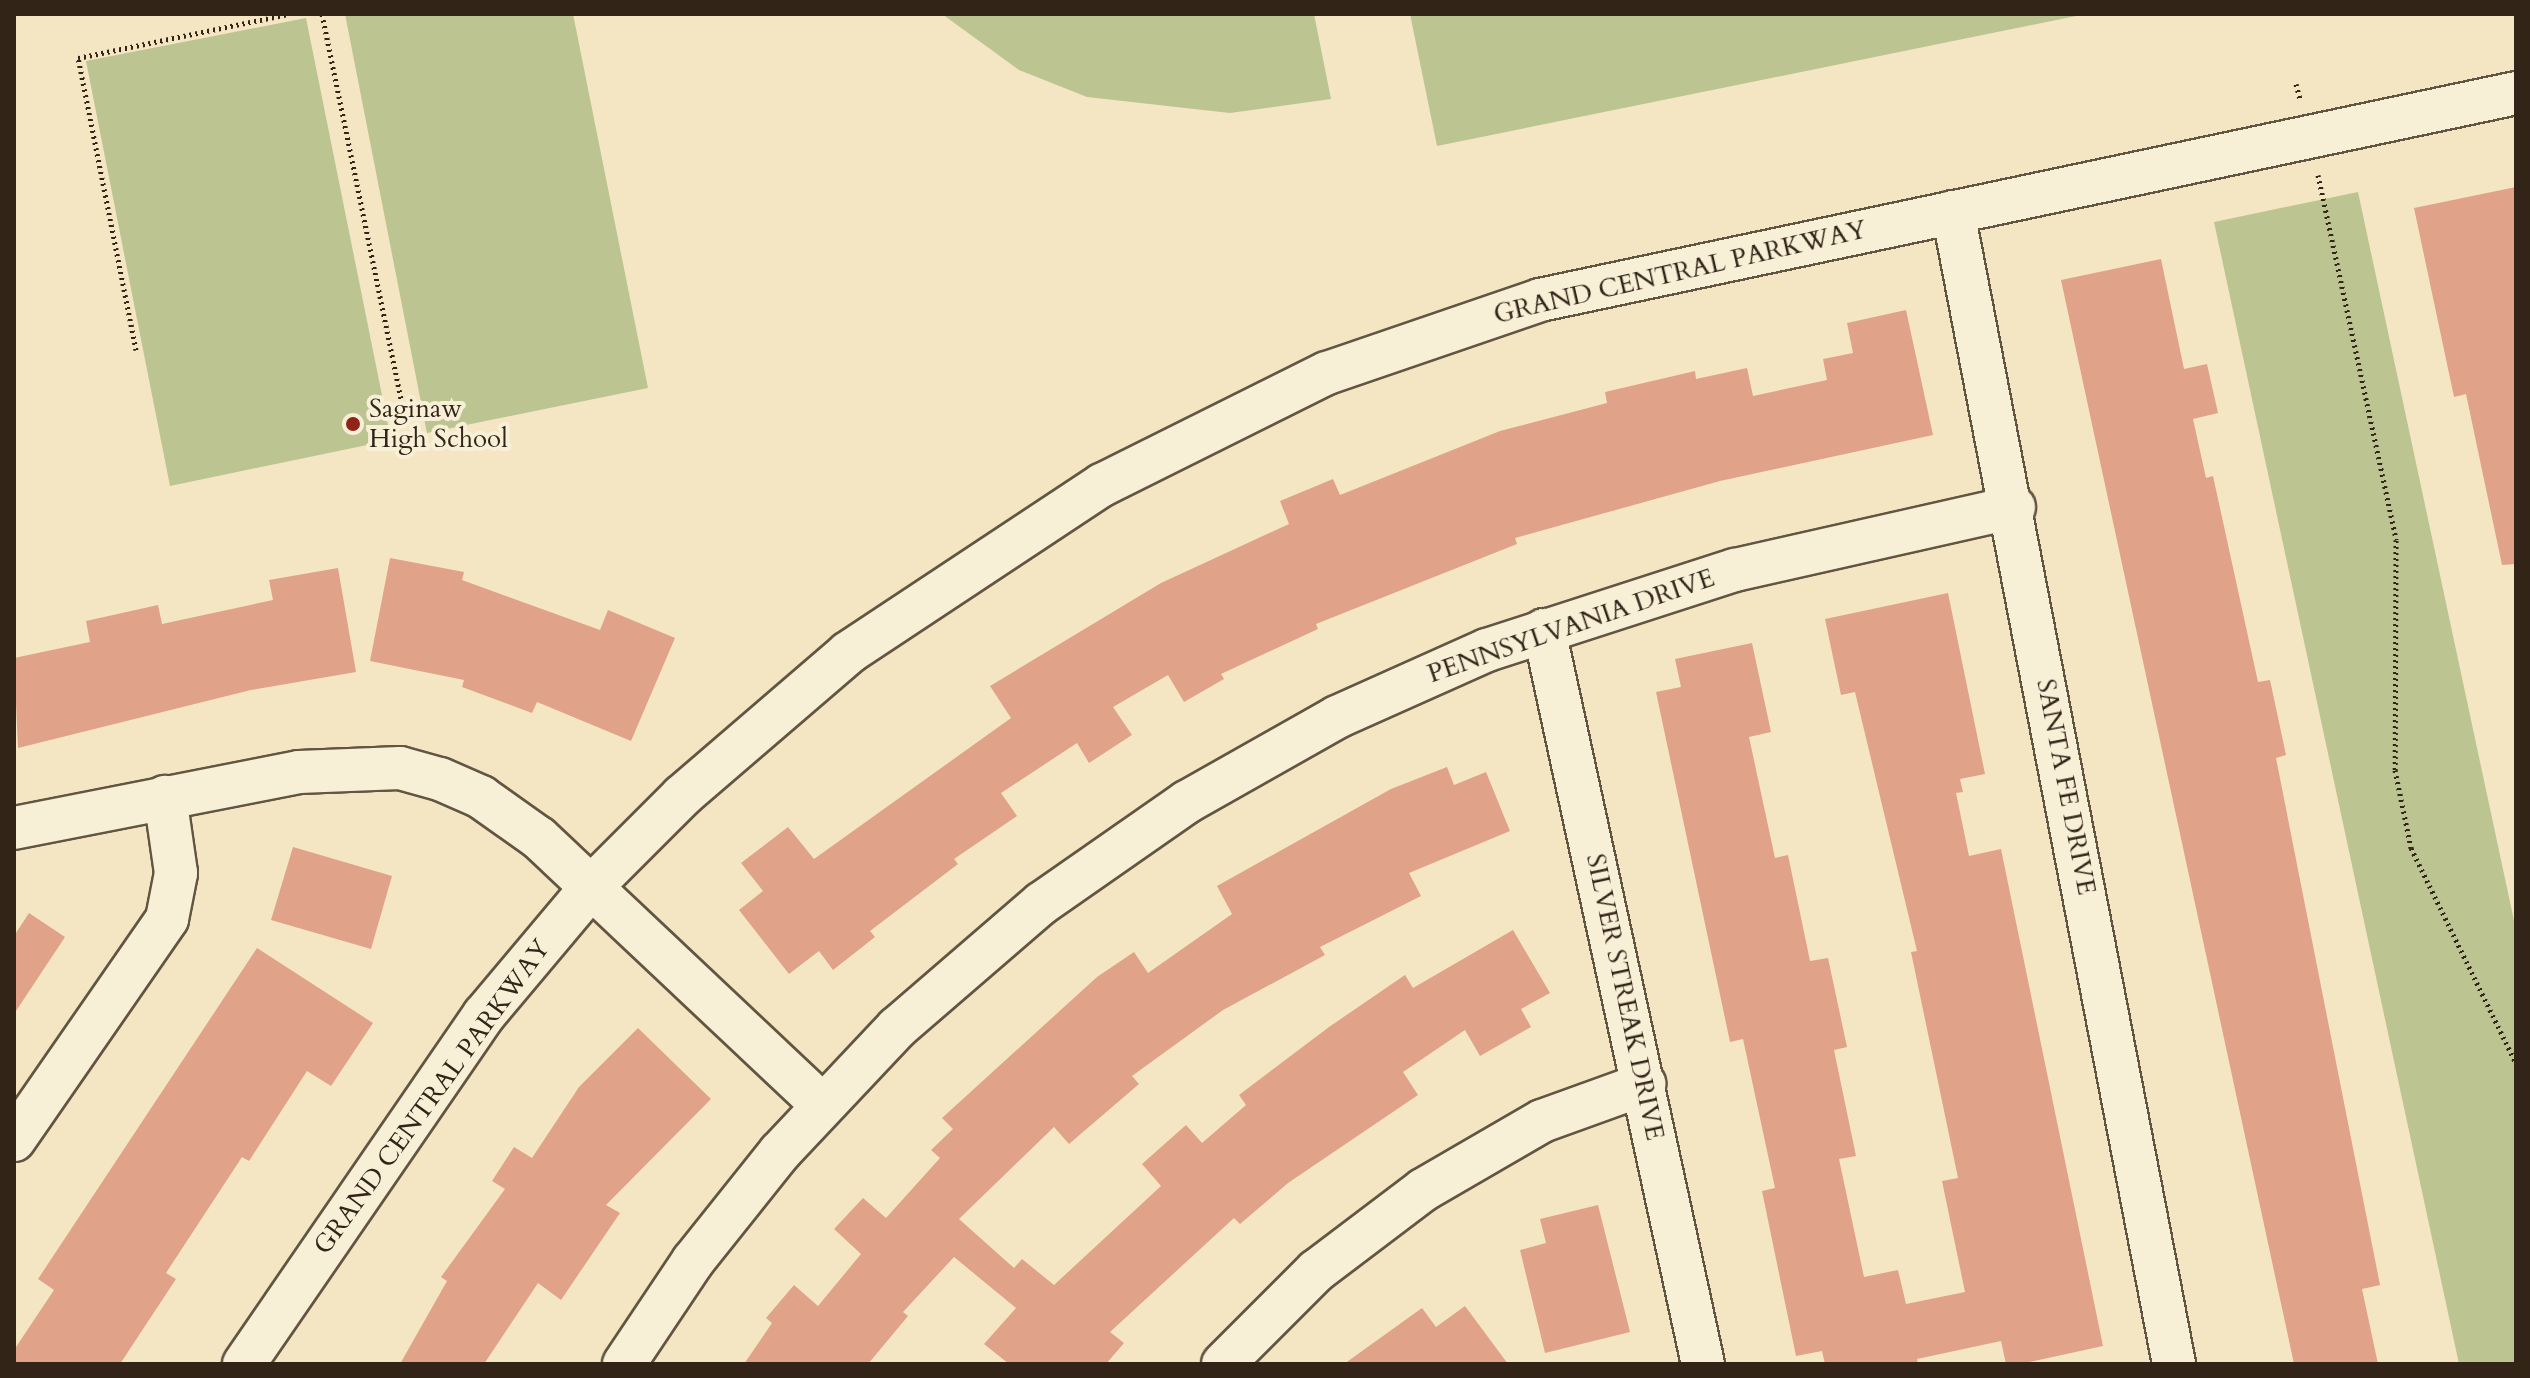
<!DOCTYPE html>
<html>
<head>
<meta charset="utf-8">
<style>
	body { margin:0 }
	#map { position:relative; width:2530px; height:1378px; overflow:hidden; background:#f4e6c2; font-family:Cardo,serif }
	div>[style] { position:absolute }
	[style*='--x'] { left:calc(var(--x)*1px); top:calc(var(--y)*1px); width:calc(var(--w)*1px); rotate:calc(var(--a)*1deg) }
	.green>* { inset:0; background:#bcc492 }
	.building>* { inset:0; background:#e1a28a }
	.path>* { height:5px; margin-top:-2.5px; transform-origin:0; background:repeating-linear-gradient(90deg,#322518 0 2px,transparent 0 6px) }
	.roads { filter:drop-shadow(2px 0 #625542) drop-shadow(-2px 0 #625542) drop-shadow(0 2px #625542) drop-shadow(0 -2px #625542) }
	.minor>* { height:42px; margin:-21px; padding:0 21px; transform-origin:21px; border-radius:21px; background:#f8efd7 }
	.dots>* { width:22px; height:22px; translate:-50% -50%; box-sizing:border-box; border:4px solid #f8efd7; border-radius:50% }
	span { translate:-50% -50%; white-space:nowrap; text-align:center; line-height:1.15; -webkit-text-stroke:8px #f8efd7; paint-order:stroke }
	.street-label { font-size:26px; color:#322518 }
	.poi-label { font-size:26px; color:#322518 }
	.left { translate:0 -50%; text-align:left }
	.frame { position:absolute; inset:0; border:16px solid #322518; pointer-events:none }
</style>
</head>
<body>
<div id="map">
	<div class="green">
		<i style="clip-path:polygon(345px 14px,573px 14px,648px 388px,427px 433px)"></i>
		<i style="clip-path:polygon(942px 14px,1314px 14px,1331px 99px,1230px 113px,1087px 97px,1019px 70px)"></i>
		<i style="clip-path:polygon(1410px 14px,2086px 14px,1437px 146px)"></i>
		<i style="clip-path:polygon(306px 18px,391px 440px,170px 486px,86px 61px)"></i>
		<i style="clip-path:polygon(2358px 192px,2516px 930px,2516px 1364px,2459px 1364px,2214px 222px)"></i>
	</div>
	<div class="building">
		<i style="clip-path:polygon(2516px 187px,2516px 564px,2502px 565px,2466px 394px,2454px 397px,2414px 208px)"></i>
		<i style="clip-path:polygon(2161px 259px,2184px 369px,2207px 364px,2218px 413px,2193px 419px,2206px 478px,2213px 476px,2258px 682px,2270px 680px,2286px 755px,2276px 758px,2380px 1285px,2362px 1289px,2378px 1364px,2294px 1364px,2061px 280px)"></i>
		<i style="clip-path:polygon(1906px 310px,1933px 435px,1720px 481px,1515px 538px,1517px 544px,1316px 624px,1318px 629px,1221px 674px,1224px 679px,1184px 702px,1168px 675px,1113px 707px,1132px 735px,1089px 763px,1077px 743px,1001px 793px,1017px 816px,954px 859px,958px 864px,870px 931px,875px 937px,833px 970px,819px 951px,789px 974px,739px 910px,763px 891px,741px 863px,788px 827px,814px 859px,1011px 718px,990px 686px,1161px 583px,1289px 524px,1280px 501px,1333px 479px,1340px 495px,1500px 431px,1607px 403px,1605px 392px,1695px 371px,1696px 379px,1747px 368px,1753px 396px,1827px 380px,1823px 359px,1853px 353px,1847px 323px)"></i>
		<i style="clip-path:polygon(390px 558px,464px 572px,462px 580px,600px 630px,608px 610px,675px 638px,631px 741px,537px 702px,532px 713px,462px 687px,464px 680px,370px 661px)"></i>
		<i style="clip-path:polygon(338px 568px,356px 672px,251px 690px,18px 748px,14px 658px,90px 642px,86px 621px,158px 605px,162px 624px,273px 600px,269px 580px)"></i>
		<i style="clip-path:polygon(1948px 593px,1985px 774px,1960px 779px,1963px 792px,1956px 793px,1969px 856px,2001px 849px,2103px 1346px,2020px 1364px,2006px 1364px,2001px 1341px,1917px 1359px,1918px 1364px,1825px 1364px,1822px 1351px,1796px 1356px,1762px 1191px,1775px 1188px,1743px 1039px,1730px 1042px,1656px 692px,1681px 687px,1675px 659px,1752px 643px,1771px 732px,1749px 737px,1775px 858px,1788px 855px,1810px 961px,1828px 958px,1847px 1047px,1834px 1050px,1856px 1156px,1839px 1159px,1864px 1277px,1898px 1270px,1906px 1304px,1965px 1292px,1942px 1181px,1958px 1178px,1911px 952px,1917px 951px,1855px 692px,1841px 695px,1825px 619px)"></i>
		<i style="clip-path:polygon(1447px 767px,1454px 785px,1486px 772px,1510px 831px,1409px 873px,1421px 896px,1320px 947px,1325px 955px,1223px 1010px,1132px 1076px,1139px 1084px,1069px 1144px,1054px 1127px,959px 1219px,1014px 1268px,1022px 1259px,1054px 1285px,1161px 1186px,1142px 1164px,1186px 1125px,1202px 1143px,1246px 1105px,1239px 1095px,1329px 1027px,1405px 975px,1413px 988px,1513px 930px,1550px 993px,1521px 1009px,1531px 1027px,1480px 1056px,1465px 1030px,1403px 1072px,1418px 1095px,1288px 1183px,1240px 1224px,1234px 1218px,1110px 1332px,1124px 1343px,1106px 1364px,1009px 1364px,984px 1344px,1016px 1308px,954px 1257px,903px 1312px,908px 1316px,868px 1364px,744px 1364px,772px 1323px,766px 1318px,794px 1285px,818px 1306px,861px 1254px,834px 1229px,863px 1198px,886px 1218px,940px 1158px,931px 1150px,953px 1129px,942px 1118px,1097px 977px,1134px 952px,1148px 973px,1232px 914px,1217px 886px,1391px 789px)"></i>
		<i style="clip-path:polygon(293px 847px,392px 876px,371px 949px,271px 920px)"></i>
		<i style="clip-path:polygon(29px 913px,65px 937px,14px 1014px,14px 936px)"></i>
		<i style="clip-path:polygon(257px 948px,373px 1023px,331px 1086px,307px 1071px,249px 1161px,242px 1157px,166px 1273px,176px 1279px,120px 1364px,14px 1364px,14px 1350px,54px 1290px,38px 1279px)"></i>
		<i style="clip-path:polygon(638px 1028px,711px 1099px,606px 1205px,620px 1213px,561px 1300px,538px 1283px,484px 1364px,400px 1364px,447px 1281px,441px 1277px,505px 1189px,492px 1181px,514px 1147px,532px 1158px,579px 1087px)"></i>
		<i style="clip-path:polygon(1598px 1205px,1630px 1332px,1545px 1353px,1520px 1250px,1546px 1243px,1540px 1219px)"></i>
		<i style="clip-path:polygon(1465px 1306px,1508px 1364px,1344px 1364px,1422px 1308px,1436px 1327px)"></i>
	</div>
	<div class="path">
		<i style="--x:322;--y:14;--w:401;--a:78.4"></i>
		<i style="--x:2296;--y:84;--w:16;--a:75"></i>
		<i style="--x:2318;--y:175;--w:373;--a:77.9"></i>
		<i style="--x:2396;--y:540;--w:230;--a:90.2"></i>
		<i style="--x:2395;--y:770;--w:80;--a:78.4"></i>
		<i style="--x:2411;--y:848;--w:239;--a:64"></i>
		<i style="--x:136;--y:350;--w:298;--a:-101.2"></i>
		<i style="--x:78;--y:58;--w:216;--a:-11.8"></i>
	</div>
	<div class="roads">
		<div class="minor">
			<i style="--x:1953;--y:212;--w:1173;--a:79.14"></i>
			<i style="--x:1544;--y:630;--w:751;--a:77.78"></i>
			<i style="--x:14;--y:828;--w:290;--a:-11.1"></i>
			<i style="--x:299;--y:772;--w:101;--a:-2.3"></i>
			<i style="--x:400;--y:768;--w:41;--a:15.4"></i>
			<i style="--x:440;--y:779;--w:45;--a:23.7"></i>
			<i style="--x:481;--y:797;--w:71;--a:35.3"></i>
			<i style="--x:539;--y:838;--w:389;--a:43.3"></i>
			<i style="--x:14;--y:1140;--w:269;--a:-55.3"></i>
			<i style="--x:167;--y:919;--w:47;--a:-78.9"></i>
			<i style="--x:176;--y:873;--w:77;--a:-98.2"></i>
			<i style="--x:244;--y:1364;--w:424;--a:-55.5"></i>
			<i style="--x:484;--y:1015;--w:170;--a:-50"></i>
			<i style="--x:593;--y:885;--w:126;--a:-45"></i>
			<i style="--x:682;--y:796;--w:219;--a:-40.7"></i>
			<i style="--x:848;--y:653;--w:305;--a:-33.5"></i>
			<i style="--x:1102;--y:485;--w:251;--a:-26.5"></i>
			<i style="--x:1327;--y:373;--w:225;--a:-18.9"></i>
			<i style="--x:1540;--y:300;--w:998;--a:-11.97"></i>
			<i style="--x:624;--y:1364;--w:124;--a:-56.2"></i>
			<i style="--x:693;--y:1261;--w:139;--a:-51.4"></i>
			<i style="--x:780;--y:1152;--w:170;--a:-46.7"></i>
			<i style="--x:897;--y:1028;--w:191;--a:-40.8"></i>
			<i style="--x:1042;--y:903;--w:177;--a:-34.9"></i>
			<i style="--x:1187;--y:802;--w:172;--a:-29.5"></i>
			<i style="--x:1337;--y:717;--w:164;--a:-24.1"></i>
			<i style="--x:1487;--y:650;--w:261;--a:-17.9"></i>
			<i style="--x:1735;--y:570;--w:286;--a:-12.7"></i>
			<i style="--x:1223;--y:1364;--w:132;--a:-45"></i>
			<i style="--x:1316;--y:1271;--w:134;--a:-37.1"></i>
			<i style="--x:1423;--y:1190;--w:138;--a:-30.1"></i>
			<i style="--x:1542;--y:1121;--w:109;--a:-19.9"></i>
		</div>
	</div>
	<div class="dots">
		<i style="left:353px;top:424px;background:#8f2418"></i>
	</div>
	<div class="street-label">
		<span style="left:1680px;top:272px;rotate:-13deg">GRAND CENTRAL PARKWAY</span>
		<span style="left:1571px;top:626px;rotate:-19deg">PENNSYLVANIA DRIVE</span>
		<span style="left:2066px;top:787px;rotate:79deg">SANTA FE DRIVE</span>
		<span style="left:1625px;top:997px;rotate:78deg">SILVER STREAK DRIVE</span>
		<span style="left:432px;top:1097px;rotate:-54deg">GRAND CENTRAL PARKWAY</span>
	</div>
	<div class="poi-label">
		<span class="left" style="left:369px;top:424px">Saginaw<br>High School</span>
	</div>
	<div class="frame"></div>
</div>
</body>
</html>
